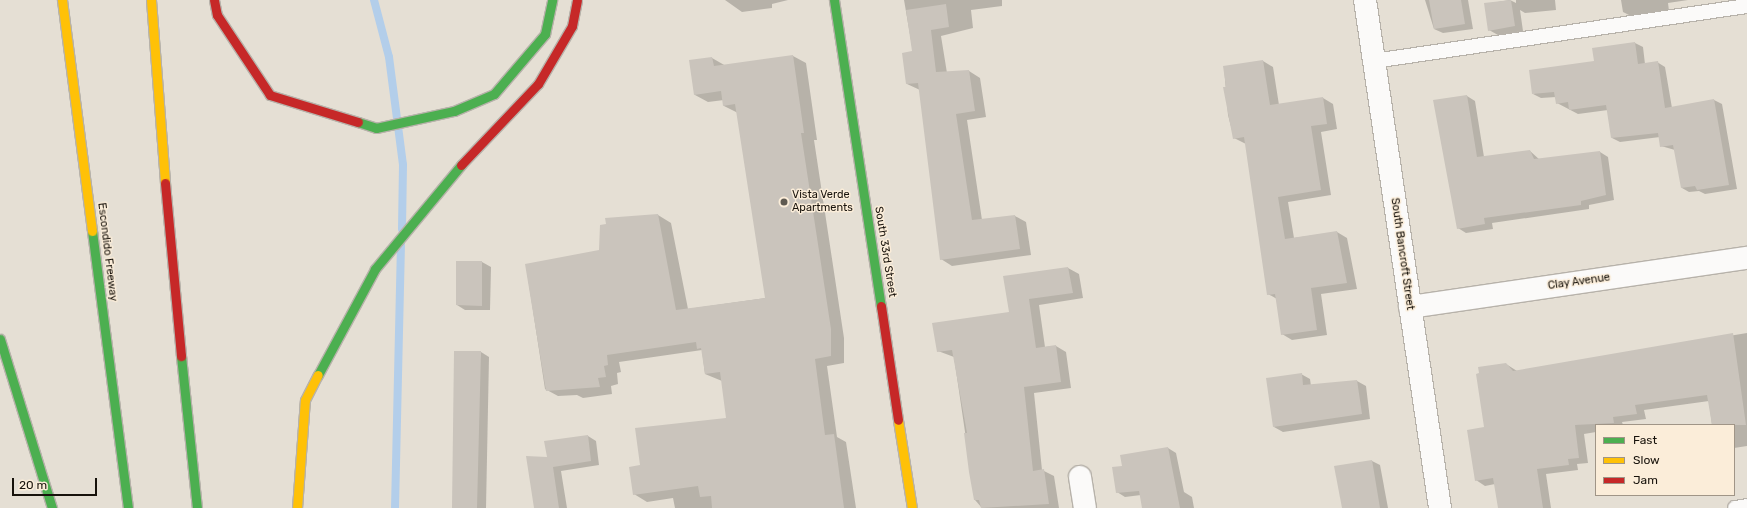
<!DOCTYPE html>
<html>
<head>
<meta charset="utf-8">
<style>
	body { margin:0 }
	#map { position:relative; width:1747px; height:508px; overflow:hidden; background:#e5dfd4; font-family:Rubik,sans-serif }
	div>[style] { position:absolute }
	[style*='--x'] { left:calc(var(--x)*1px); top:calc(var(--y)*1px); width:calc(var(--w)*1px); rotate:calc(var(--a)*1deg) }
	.shadow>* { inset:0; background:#0003 }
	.stream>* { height:8px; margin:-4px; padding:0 4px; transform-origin:4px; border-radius:4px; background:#b3ceea }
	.building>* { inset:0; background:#cac4bc }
	.roads { filter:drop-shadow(1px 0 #b7b2aa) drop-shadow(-1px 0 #b7b2aa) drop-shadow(0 1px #b7b2aa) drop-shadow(0 -1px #b7b2aa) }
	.lane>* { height:14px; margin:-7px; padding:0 7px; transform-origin:7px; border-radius:7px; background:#fbfaf9 }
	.street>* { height:22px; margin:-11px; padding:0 11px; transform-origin:11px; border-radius:11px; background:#fbfaf9 }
	.fast>* { height:9px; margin:-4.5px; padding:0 4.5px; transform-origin:4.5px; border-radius:4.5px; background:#4caf50 }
	.slow>* { height:9px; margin:-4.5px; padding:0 4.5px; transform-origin:4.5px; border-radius:4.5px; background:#ffc107 }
	.jam>* { height:9px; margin:-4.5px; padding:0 4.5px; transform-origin:4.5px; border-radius:4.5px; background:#c62828 }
	.dots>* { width:11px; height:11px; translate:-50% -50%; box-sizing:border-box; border:2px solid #fbedd9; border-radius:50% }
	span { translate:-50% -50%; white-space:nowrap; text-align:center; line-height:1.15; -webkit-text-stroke:3px #fbedd9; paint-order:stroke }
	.poi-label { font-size:11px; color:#17120b }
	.left { translate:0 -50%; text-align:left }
	.street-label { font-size:11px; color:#17120b }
	.legend { position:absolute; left:1595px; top:424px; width:140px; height:72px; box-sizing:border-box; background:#fbedd9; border:1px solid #a09587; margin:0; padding:5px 7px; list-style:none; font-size:12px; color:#17120b }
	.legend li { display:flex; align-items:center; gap:8px; height:20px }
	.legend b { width:20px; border:1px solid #a09587 }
	.scale { position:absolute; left:12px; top:478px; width:85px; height:18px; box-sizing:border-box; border:2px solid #17120b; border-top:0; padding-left:5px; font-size:12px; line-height:14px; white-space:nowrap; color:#17120b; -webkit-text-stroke:3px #fbedd9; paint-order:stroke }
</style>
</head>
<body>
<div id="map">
	<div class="shadow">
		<i style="clip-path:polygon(725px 0,788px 0,772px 4px,772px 8px,742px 12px)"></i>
		<i style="clip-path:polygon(904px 0,1002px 0,1002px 6px,971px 10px,973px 28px,941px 36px,947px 73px,969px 71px,980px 78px,986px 117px,967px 120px,982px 220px,1015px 216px,1026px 222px,1031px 255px,952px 266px,941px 259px,920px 90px,907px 84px,913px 52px)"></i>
		<i style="clip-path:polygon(1425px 0,1468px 0,1473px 29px,1443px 33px,1434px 29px)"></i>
		<i style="clip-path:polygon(1510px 0,1516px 3px,1516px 0,1555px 0,1556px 10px,1525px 13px,1520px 10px,1523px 31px,1498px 35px,1489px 30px,1485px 4px)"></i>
		<i style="clip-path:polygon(1621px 0,1688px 0,1668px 3px,1669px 11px,1631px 16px,1623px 12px)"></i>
		<i style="clip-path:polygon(1635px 43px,1643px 47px,1645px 64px,1657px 62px,1665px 67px,1672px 108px,1714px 100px,1722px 104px,1737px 189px,1705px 194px,1699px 191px,1689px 192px,1682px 188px,1675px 150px,1661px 146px,1660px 137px,1620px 142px,1612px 138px,1608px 110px,1578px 114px,1557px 103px,1556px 97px,1541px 98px,1533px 94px)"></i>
		<i style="clip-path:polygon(793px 56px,806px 63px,817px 140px,814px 140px,844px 338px,844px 363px,827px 366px,837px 437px,846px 442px,856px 508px,675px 508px,673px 498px,647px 502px,634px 494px,641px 466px,727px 418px,722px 381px,705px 374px,702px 350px,619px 362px,621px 372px,617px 373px,618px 384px,611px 386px,612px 394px,583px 398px,577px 395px,558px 396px,545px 389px,526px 265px,600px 251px,658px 215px,671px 223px,688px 309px,766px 298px,738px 113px,724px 106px,724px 100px,708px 102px,695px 95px,690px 61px,712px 58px,726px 66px)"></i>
		<i style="clip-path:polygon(1263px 61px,1273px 67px,1279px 105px,1323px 98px,1333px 104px,1337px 129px,1321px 132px,1331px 195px,1288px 202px,1294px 238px,1337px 232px,1347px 238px,1357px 289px,1321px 294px,1327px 335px,1292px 340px,1282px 334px,1277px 299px,1268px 294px,1246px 144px,1234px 138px,1228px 115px,1224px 67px)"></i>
		<i style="clip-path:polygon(1467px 96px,1475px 101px,1484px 157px,1530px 151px,1540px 160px,1600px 152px,1608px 157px,1614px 200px,1589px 205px,1589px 209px,1492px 223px,1493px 229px,1466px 233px,1458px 228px)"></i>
		<i style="clip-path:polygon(457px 262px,482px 262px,491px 267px,490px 310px,465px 310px,457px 305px)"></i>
		<i style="clip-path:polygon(1068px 268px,1079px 274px,1083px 298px,1039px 305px,1045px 347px,1056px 346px,1066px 352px,1071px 388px,1034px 393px,1042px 470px,1054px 476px,1059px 508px,982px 508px,975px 500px,954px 357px,938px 351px,1010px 312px,1004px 277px)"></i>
		<i style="clip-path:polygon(1747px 333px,1747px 446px,1734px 448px,1734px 425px,1712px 425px,1709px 401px,1644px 410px,1646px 419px,1622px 422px,1623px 425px,1596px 425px,1596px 432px,1584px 434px,1588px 463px,1577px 464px,1578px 470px,1546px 474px,1551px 508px,1499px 508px,1495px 484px,1485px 486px,1476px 480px,1485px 428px,1506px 364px,1517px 371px)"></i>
		<i style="clip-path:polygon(481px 352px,489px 357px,486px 508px,453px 508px)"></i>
		<i style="clip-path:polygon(1301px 374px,1310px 379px,1311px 386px,1357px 381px,1366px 386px,1370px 419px,1283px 432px,1274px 427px)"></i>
		<i style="clip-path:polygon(588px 436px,596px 441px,599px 465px,561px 471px,567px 508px,535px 508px,548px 458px)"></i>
		<i style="clip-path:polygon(1168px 448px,1176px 453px,1184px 492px,1192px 497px,1194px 508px,1143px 508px,1141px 495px,1125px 497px,1117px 492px,1123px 467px)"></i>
		<i style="clip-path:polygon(1372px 461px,1380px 465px,1388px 508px,1343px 508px)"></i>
	</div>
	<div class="stream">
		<i style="--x:374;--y:0;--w:59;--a:75.3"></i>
		<i style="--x:389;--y:57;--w:109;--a:82.6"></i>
		<i style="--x:403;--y:165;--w:64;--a:90.9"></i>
		<i style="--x:395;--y:508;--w:263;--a:-88.7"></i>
	</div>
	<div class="building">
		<i style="clip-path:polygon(1429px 0,1461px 0,1465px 24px,1434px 29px)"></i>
		<i style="clip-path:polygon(1511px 0,1515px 26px,1488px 31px,1484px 3px)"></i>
		<i style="clip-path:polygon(946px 4px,949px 27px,931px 30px,936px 72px,969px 70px,975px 111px,956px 114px,972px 220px,1015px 215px,1020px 249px,940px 260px,918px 83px,906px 84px,902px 53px,912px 51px,906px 10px)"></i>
		<i style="clip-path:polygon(1635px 42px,1638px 64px,1658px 61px,1665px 108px,1714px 99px,1729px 185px,1697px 190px,1695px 186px,1681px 188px,1673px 145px,1660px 147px,1658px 133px,1611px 138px,1606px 105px,1569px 110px,1568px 102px,1556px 104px,1554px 92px,1532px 94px,1529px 70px,1594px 61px,1592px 48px)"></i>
		<i style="clip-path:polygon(793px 55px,804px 133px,801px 133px,831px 329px,831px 356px,815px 359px,825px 435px,834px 434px,844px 508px,712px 508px,711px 496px,700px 497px,698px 486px,633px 495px,629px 467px,640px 465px,635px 428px,726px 418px,720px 372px,705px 374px,701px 348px,697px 349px,696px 342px,607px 355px,608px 365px,604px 366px,606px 377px,598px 378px,600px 387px,546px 391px,525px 264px,599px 250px,600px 225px,606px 224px,605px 218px,658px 214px,676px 310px,765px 298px,735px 104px,723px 106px,721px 91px,694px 95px,689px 60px,712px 57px,714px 66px)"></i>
		<i style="clip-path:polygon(1263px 60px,1270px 105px,1323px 97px,1327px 124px,1311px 126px,1321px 190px,1278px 197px,1285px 239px,1337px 231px,1347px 283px,1311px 288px,1317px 330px,1281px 335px,1275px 294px,1267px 295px,1244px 137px,1233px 139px,1223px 87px,1226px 87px,1223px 66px)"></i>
		<i style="clip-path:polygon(1467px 95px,1477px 157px,1530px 150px,1534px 159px,1600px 151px,1606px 195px,1581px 201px,1581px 205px,1484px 218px,1485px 224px,1457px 229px,1433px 100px)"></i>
		<i style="clip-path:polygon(456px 261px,482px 261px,482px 306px,456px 305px)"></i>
		<i style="clip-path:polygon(1068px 267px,1073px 293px,1029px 299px,1036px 348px,1056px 345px,1061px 382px,1024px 387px,1033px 471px,1044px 469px,1049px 504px,981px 508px,979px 500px,974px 500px,969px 472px,964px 433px,967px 433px,952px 350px,937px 352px,932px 323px,1009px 312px,1003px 276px)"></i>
		<i style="clip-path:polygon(1733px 333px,1746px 425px,1712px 425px,1707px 395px,1635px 405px,1637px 414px,1613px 417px,1614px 423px,1575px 425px,1579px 458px,1568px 459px,1569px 465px,1537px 469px,1543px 508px,1498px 508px,1493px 478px,1475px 481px,1467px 430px,1484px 427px,1476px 374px,1479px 373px,1478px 367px,1506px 363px,1513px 371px)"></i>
		<i style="clip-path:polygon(454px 351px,481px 351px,477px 508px,452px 508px)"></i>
		<i style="clip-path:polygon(1302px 373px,1303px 385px,1357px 380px,1362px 414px,1273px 427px,1266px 378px)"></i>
		<i style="clip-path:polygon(588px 435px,591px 461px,553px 467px,559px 508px,534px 508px,526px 456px,547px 457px,544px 441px)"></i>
		<i style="clip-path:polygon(1168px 447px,1180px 508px,1142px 508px,1139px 491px,1116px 493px,1112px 467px,1122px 466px,1120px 455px)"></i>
		<i style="clip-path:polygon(1372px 460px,1380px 508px,1342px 508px,1334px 466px)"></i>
	</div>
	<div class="roads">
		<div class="lane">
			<i style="--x:1374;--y:61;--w:377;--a:-8.4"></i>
			<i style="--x:1735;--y:508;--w:12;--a:-9"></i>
		</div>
		<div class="street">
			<i style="--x:1365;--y:0;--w:514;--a:81.6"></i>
			<i style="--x:1410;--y:307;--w:341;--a:-8.3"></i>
			<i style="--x:1080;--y:477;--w:31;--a:81"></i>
		</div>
		<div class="fast">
			<i style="--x:834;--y:0;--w:310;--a:81.3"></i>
			<i style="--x:358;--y:122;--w:19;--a:18"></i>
			<i style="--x:376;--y:128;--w:80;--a:-12.3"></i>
			<i style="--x:454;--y:111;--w:43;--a:-23"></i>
			<i style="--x:494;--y:94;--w:79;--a:-49.6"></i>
			<i style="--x:545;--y:34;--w:35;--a:-78"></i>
			<i style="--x:92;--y:231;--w:279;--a:82.6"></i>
			<i style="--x:0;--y:339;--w:177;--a:72.9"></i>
			<i style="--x:181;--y:356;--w:153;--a:84"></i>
			<i style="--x:318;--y:375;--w:120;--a:-61.7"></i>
			<i style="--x:375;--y:269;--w:135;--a:-50.4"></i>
		</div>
		<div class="slow">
			<i style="--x:62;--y:0;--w:233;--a:82.6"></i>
			<i style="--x:151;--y:0;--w:184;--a:85.6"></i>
			<i style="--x:898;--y:420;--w:89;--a:81"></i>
			<i style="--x:297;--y:508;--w:108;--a:-85.8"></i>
			<i style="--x:305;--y:400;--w:28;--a:-63"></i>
		</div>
		<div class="jam">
			<i style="--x:214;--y:0;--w:15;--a:79"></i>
			<i style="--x:217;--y:15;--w:96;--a:56.5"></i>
			<i style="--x:270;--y:95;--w:92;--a:17.1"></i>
			<i style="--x:461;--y:165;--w:112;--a:-46.5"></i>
			<i style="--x:538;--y:84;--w:67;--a:-59.6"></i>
			<i style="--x:572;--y:26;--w:26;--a:-79"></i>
			<i style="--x:165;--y:183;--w:174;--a:84.7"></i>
			<i style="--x:881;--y:306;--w:115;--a:81.5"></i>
		</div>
	</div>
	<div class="dots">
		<i style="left:784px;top:202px;background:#5f5a51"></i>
	</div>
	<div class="poi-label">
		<span class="left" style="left:792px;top:202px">Vista Verde<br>Apartments</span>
	</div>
	<div class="street-label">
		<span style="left:107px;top:252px;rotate:83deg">Escondido Freeway</span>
		<span style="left:885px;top:252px;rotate:81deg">South 33rd Street</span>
		<span style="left:1402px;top:254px;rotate:82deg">South Bancroft Street</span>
		<span style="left:1579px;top:282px;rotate:-8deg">Clay Avenue</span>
	</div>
	<ul class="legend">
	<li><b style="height:5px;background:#4caf50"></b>Fast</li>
	<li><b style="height:5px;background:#ffc107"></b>Slow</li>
	<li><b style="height:5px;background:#c62828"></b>Jam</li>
	</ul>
	<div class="scale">20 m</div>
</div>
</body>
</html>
